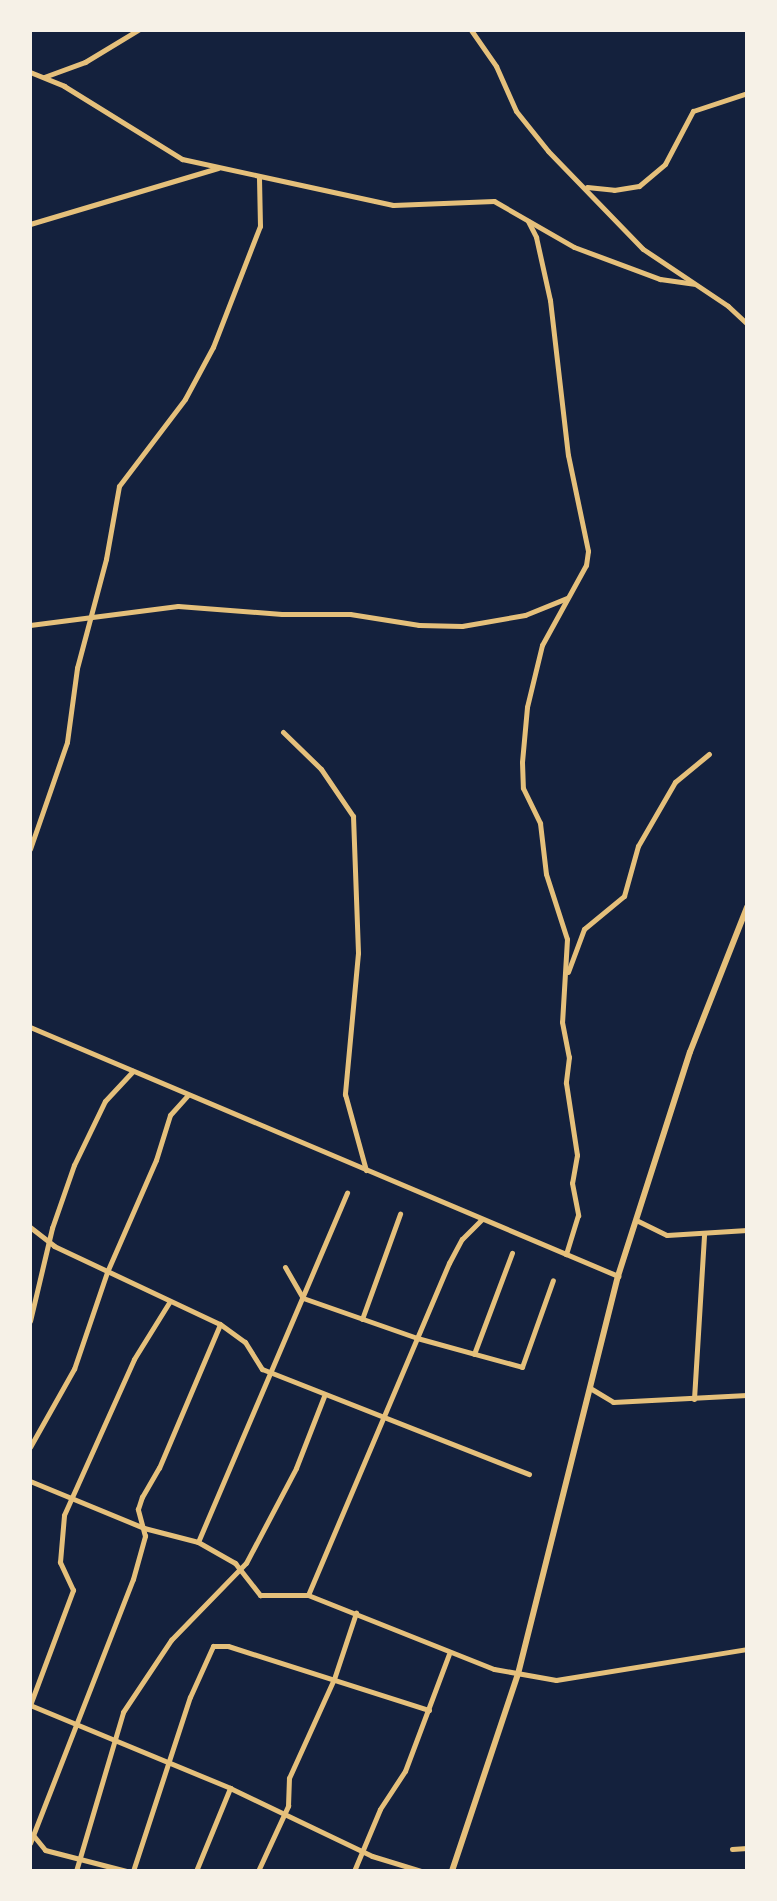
<!DOCTYPE html>
<html>
<head>
<meta charset="utf-8">
<style>
	body { margin:0 }
	#map { position:relative; width:777px; height:1901px; overflow:hidden; background:#14213d; font-family:"Titillium Web",sans-serif }
	div>[style] { position:absolute }
	[style*='--x'] { left:calc(var(--x)*1px); top:calc(var(--y)*1px); width:calc(var(--w)*1px); rotate:calc(var(--a)*1deg) }
	.minor>* { height:5px; margin:-2.5px; padding:0 2.5px; transform-origin:2.5px; border-radius:2.5px; background:#e5c07b }
	.tertiary>* { height:6px; margin:-3px; padding:0 3px; transform-origin:3px; border-radius:3px; background:#e5c07b }
	span { translate:-50% -50%; white-space:nowrap; text-align:center; line-height:1.15; -webkit-text-stroke:7px #f6f1e7; paint-order:stroke }
	.frame { position:absolute; inset:0; border:32px solid #f6f1e7; pointer-events:none }
</style>
</head>
<body>
<div id="map">
	<div class="minor">
		<i style="--x:471;--y:30;--w:44;--a:55.2"></i>
		<i style="--x:496;--y:66;--w:49;--a:66"></i>
		<i style="--x:516;--y:111;--w:51;--a:51.3"></i>
		<i style="--x:548;--y:151;--w:136;--a:45.9"></i>
		<i style="--x:643;--y:249;--w:102;--a:33.8"></i>
		<i style="--x:728;--y:306;--w:26;--a:43"></i>
		<i style="--x:30;--y:72;--w:37;--a:22"></i>
		<i style="--x:64;--y:86;--w:139;--a:31.7"></i>
		<i style="--x:182;--y:159;--w:216;--a:12.3"></i>
		<i style="--x:393;--y:205;--w:101;--a:-2.3"></i>
		<i style="--x:494;--y:201;--w:92;--a:29.9"></i>
		<i style="--x:574;--y:247;--w:92;--a:20.4"></i>
		<i style="--x:660;--y:279;--w:34;--a:8"></i>
		<i style="--x:44;--y:77;--w:44;--a:-20.1"></i>
		<i style="--x:85;--y:62;--w:62;--a:-31.1"></i>
		<i style="--x:587;--y:187;--w:27;--a:6"></i>
		<i style="--x:614;--y:190;--w:25;--a:-9"></i>
		<i style="--x:639;--y:186;--w:34;--a:-40"></i>
		<i style="--x:665;--y:164;--w:60;--a:-62.2"></i>
		<i style="--x:693;--y:111;--w:57;--a:-18.4"></i>
		<i style="--x:528;--y:221;--w:18;--a:63"></i>
		<i style="--x:536;--y:237;--w:65;--a:77.5"></i>
		<i style="--x:550;--y:300;--w:156;--a:83.4"></i>
		<i style="--x:568;--y:455;--w:98;--a:78.2"></i>
		<i style="--x:588;--y:551;--w:14;--a:98"></i>
		<i style="--x:586;--y:565;--w:91;--a:118.8"></i>
		<i style="--x:542;--y:645;--w:64;--a:103.6"></i>
		<i style="--x:527;--y:707;--w:55;--a:95.2"></i>
		<i style="--x:522;--y:762;--w:26;--a:88"></i>
		<i style="--x:523;--y:788;--w:39;--a:64"></i>
		<i style="--x:540;--y:823;--w:51;--a:83.3"></i>
		<i style="--x:546;--y:874;--w:68;--a:72.1"></i>
		<i style="--x:567;--y:939;--w:83;--a:93.4"></i>
		<i style="--x:562;--y:1022;--w:36;--a:79"></i>
		<i style="--x:569;--y:1057;--w:26;--a:97"></i>
		<i style="--x:566;--y:1083;--w:73;--a:81.3"></i>
		<i style="--x:577;--y:1155;--w:28;--a:100"></i>
		<i style="--x:572;--y:1183;--w:33;--a:79"></i>
		<i style="--x:578;--y:1215;--w:41;--a:107.1"></i>
		<i style="--x:30;--y:224;--w:196;--a:-16.6"></i>
		<i style="--x:30;--y:625;--w:149;--a:-7.3"></i>
		<i style="--x:178;--y:606;--w:104;--a:4.4"></i>
		<i style="--x:282;--y:614;--w:68;--a:0"></i>
		<i style="--x:350;--y:614;--w:70;--a:9.1"></i>
		<i style="--x:419;--y:625;--w:43;--a:1.3"></i>
		<i style="--x:462;--y:626;--w:64;--a:-9.9"></i>
		<i style="--x:525;--y:615;--w:45;--a:-22"></i>
		<i style="--x:283;--y:732;--w:53;--a:44.2"></i>
		<i style="--x:321;--y:769;--w:57;--a:55.8"></i>
		<i style="--x:353;--y:816;--w:137;--a:87.9"></i>
		<i style="--x:358;--y:953;--w:142;--a:95.3"></i>
		<i style="--x:345;--y:1094;--w:79;--a:74.6"></i>
		<i style="--x:30;--y:849;--w:113;--a:-70.9"></i>
		<i style="--x:67;--y:742;--w:75;--a:-82.3"></i>
		<i style="--x:77;--y:668;--w:113;--a:-75.1"></i>
		<i style="--x:106;--y:559;--w:74;--a:-79.9"></i>
		<i style="--x:119;--y:486;--w:109;--a:-52.8"></i>
		<i style="--x:185;--y:399;--w:59;--a:-61.7"></i>
		<i style="--x:213;--y:347;--w:130;--a:-68.8"></i>
		<i style="--x:260;--y:226;--w:48;--a:-91.2"></i>
		<i style="--x:568;--y:972;--w:46;--a:-69.6"></i>
		<i style="--x:584;--y:929;--w:52;--a:-39.5"></i>
		<i style="--x:624;--y:896;--w:52;--a:-74.4"></i>
		<i style="--x:638;--y:846;--w:74;--a:-60"></i>
		<i style="--x:675;--y:782;--w:44;--a:-39.5"></i>
		<i style="--x:30;--y:1027;--w:639;--a:22.95"></i>
		<i style="--x:636;--y:1220;--w:34;--a:26"></i>
		<i style="--x:667;--y:1235;--w:80;--a:-3.6"></i>
		<i style="--x:30;--y:1227;--w:31;--a:38"></i>
		<i style="--x:54;--y:1246;--w:183;--a:25.2"></i>
		<i style="--x:220;--y:1324;--w:31;--a:36"></i>
		<i style="--x:245;--y:1342;--w:32;--a:58"></i>
		<i style="--x:262;--y:1369;--w:287;--a:21.5"></i>
		<i style="--x:285;--y:1267;--w:36;--a:60"></i>
		<i style="--x:303;--y:1298;--w:121;--a:19.3"></i>
		<i style="--x:417;--y:1338;--w:109;--a:15.4"></i>
		<i style="--x:522;--y:1367;--w:92;--a:-70.4"></i>
		<i style="--x:362;--y:1319;--w:112;--a:-70.1"></i>
		<i style="--x:30;--y:1321;--w:96;--a:-76.7"></i>
		<i style="--x:52;--y:1228;--w:67;--a:-70.8"></i>
		<i style="--x:74;--y:1165;--w:71;--a:-64.2"></i>
		<i style="--x:105;--y:1101;--w:41;--a:-47"></i>
		<i style="--x:474;--y:1354;--w:108;--a:-69.4"></i>
		<i style="--x:590;--y:1388;--w:27;--a:31"></i>
		<i style="--x:613;--y:1402;--w:134;--a:-3"></i>
		<i style="--x:694;--y:1399;--w:165;--a:-86.5"></i>
		<i style="--x:30;--y:1447;--w:90;--a:-60.6"></i>
		<i style="--x:74;--y:1369;--w:102;--a:-71.2"></i>
		<i style="--x:107;--y:1272;--w:122;--a:-66.4"></i>
		<i style="--x:156;--y:1160;--w:47;--a:-72.7"></i>
		<i style="--x:170;--y:1115;--w:27;--a:-48"></i>
		<i style="--x:30;--y:1481;--w:123;--a:22.4"></i>
		<i style="--x:144;--y:1528;--w:56;--a:14.5"></i>
		<i style="--x:198;--y:1542;--w:43;--a:29.6"></i>
		<i style="--x:235;--y:1563;--w:41;--a:52"></i>
		<i style="--x:260;--y:1595;--w:48;--a:0"></i>
		<i style="--x:308;--y:1595;--w:200;--a:21.7"></i>
		<i style="--x:494;--y:1669;--w:63;--a:10.1"></i>
		<i style="--x:556;--y:1680;--w:193;--a:-9.2"></i>
		<i style="--x:198;--y:1542;--w:380;--a:-66.9"></i>
		<i style="--x:308;--y:1595;--w:361;--a:-67"></i>
		<i style="--x:449;--y:1263;--w:27;--a:-62"></i>
		<i style="--x:462;--y:1239;--w:28;--a:-45"></i>
		<i style="--x:30;--y:1705;--w:123;--a:-69.5"></i>
		<i style="--x:73;--y:1590;--w:31;--a:-115"></i>
		<i style="--x:60;--y:1562;--w:47;--a:-85.1"></i>
		<i style="--x:64;--y:1515;--w:171;--a:-65.8"></i>
		<i style="--x:134;--y:1359;--w:68;--a:-58.2"></i>
		<i style="--x:30;--y:1705;--w:217;--a:22.5"></i>
		<i style="--x:230;--y:1788;--w:157;--a:25.6"></i>
		<i style="--x:372;--y:1856;--w:51;--a:17"></i>
		<i style="--x:33;--y:1835;--w:19;--a:51"></i>
		<i style="--x:45;--y:1850;--w:84;--a:14.5"></i>
		<i style="--x:30;--y:1843;--w:283;--a:-68.7"></i>
		<i style="--x:133;--y:1579;--w:45;--a:-74.4"></i>
		<i style="--x:145;--y:1536;--w:28;--a:-105"></i>
		<i style="--x:138;--y:1509;--w:13;--a:-72"></i>
		<i style="--x:142;--y:1497;--w:34;--a:-60"></i>
		<i style="--x:159;--y:1468;--w:156;--a:-67"></i>
		<i style="--x:732;--y:1849;--w:15;--a:-4"></i>
		<i style="--x:76;--y:1871;--w:166;--a:-73.5"></i>
		<i style="--x:123;--y:1712;--w:87;--a:-56.3"></i>
		<i style="--x:171;--y:1640;--w:107;--a:-45.8"></i>
		<i style="--x:246;--y:1563;--w:107;--a:-62.2"></i>
		<i style="--x:296;--y:1468;--w:77;--a:-68.7"></i>
		<i style="--x:133;--y:1871;--w:183;--a:-71.9"></i>
		<i style="--x:190;--y:1697;--w:56;--a:-65.7"></i>
		<i style="--x:213;--y:1646;--w:15;--a:0"></i>
		<i style="--x:228;--y:1646;--w:211;--a:17.7"></i>
		<i style="--x:196;--y:1871;--w:90;--a:-67.7"></i>
		<i style="--x:258;--y:1871;--w:72;--a:-65.2"></i>
		<i style="--x:288;--y:1806;--w:28;--a:-88"></i>
		<i style="--x:289;--y:1778;--w:109;--a:-65.6"></i>
		<i style="--x:334;--y:1679;--w:70;--a:-71.6"></i>
		<i style="--x:354;--y:1871;--w:67;--a:-67.2"></i>
		<i style="--x:380;--y:1809;--w:45;--a:-56.7"></i>
		<i style="--x:405;--y:1771;--w:125;--a:-69.4"></i>
	</div>
	<div class="tertiary">
		<i style="--x:452;--y:1871;--w:208;--a:-71.5"></i>
		<i style="--x:518;--y:1674;--w:410;--a:-75.9"></i>
		<i style="--x:618;--y:1276;--w:235;--a:-72.2"></i>
		<i style="--x:690;--y:1052;--w:156;--a:-68.5"></i>
	</div>
	<div class="frame"></div>
</div>
</body>
</html>
